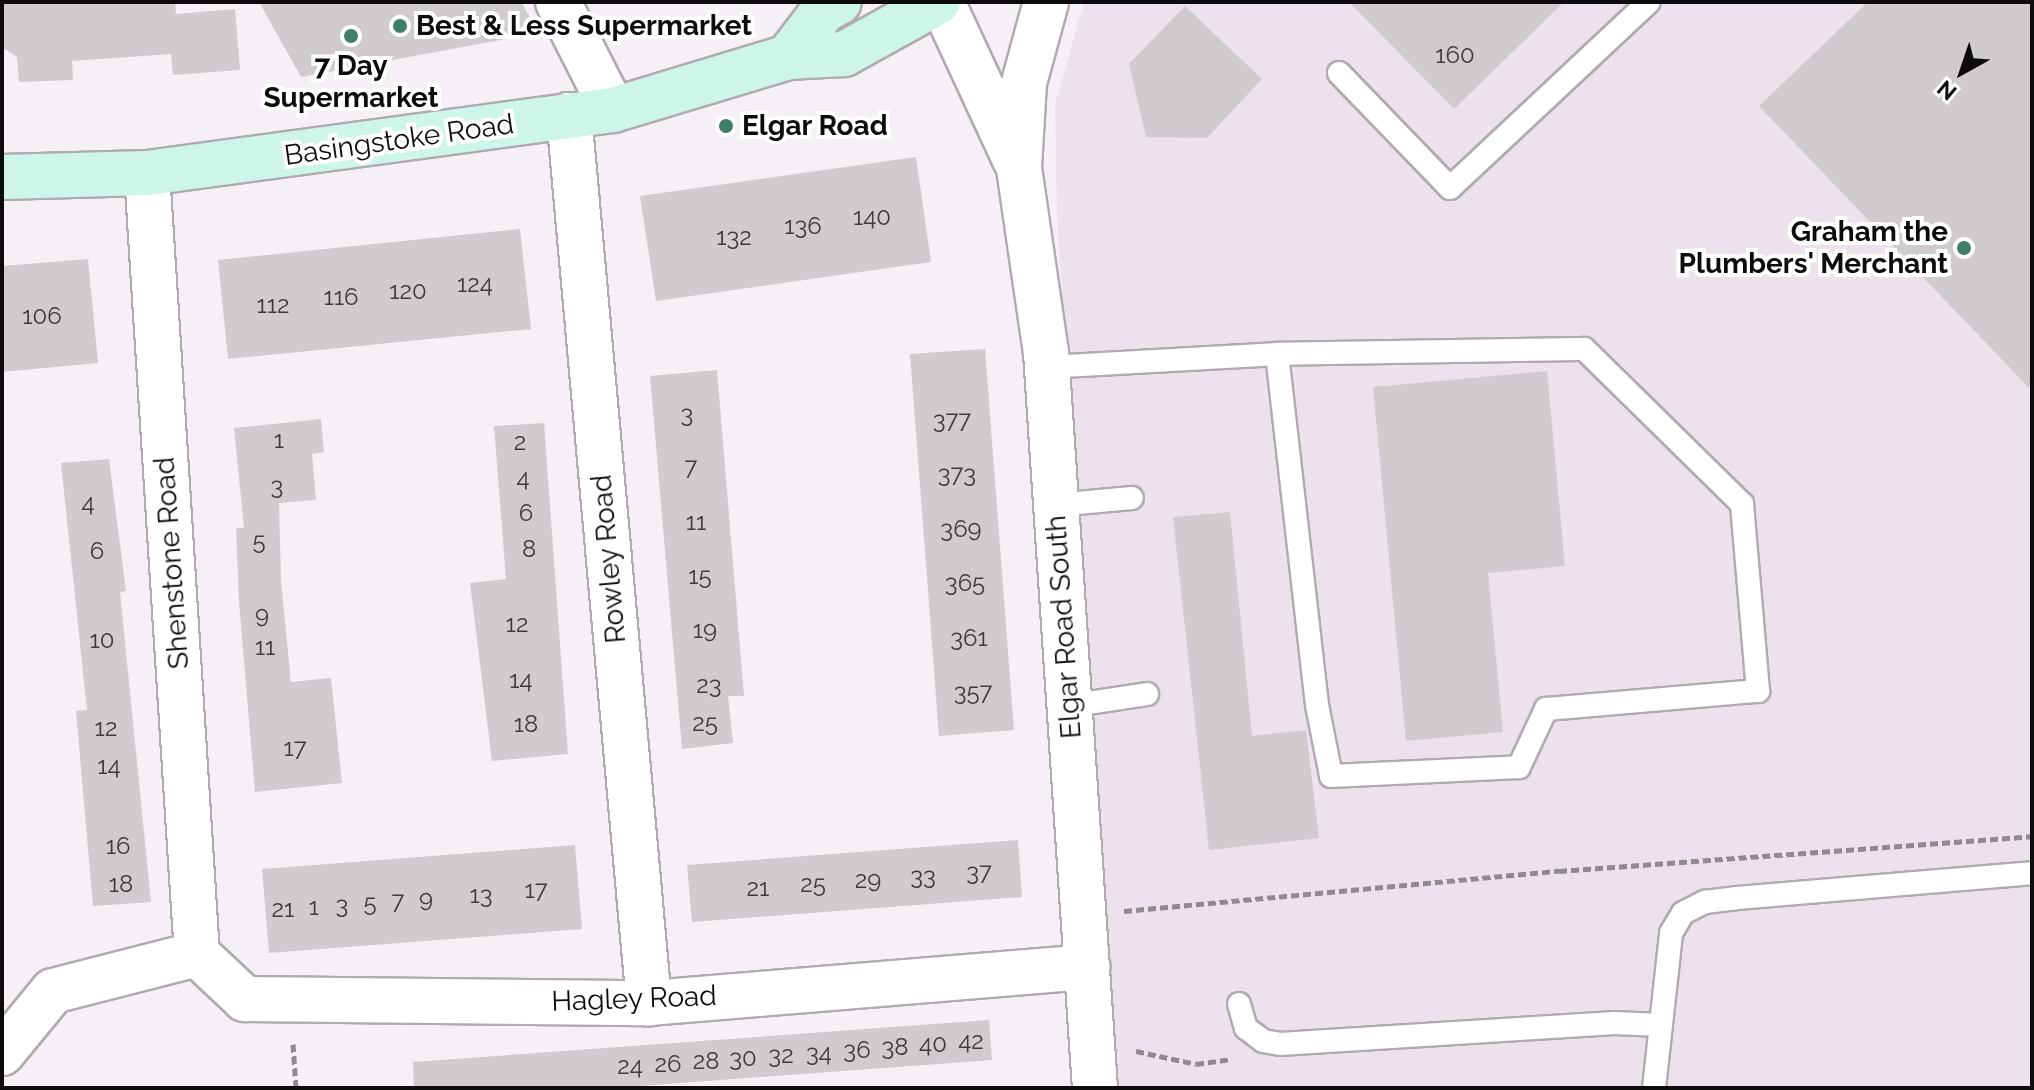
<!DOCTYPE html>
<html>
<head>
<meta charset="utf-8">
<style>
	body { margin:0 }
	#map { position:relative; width:2034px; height:1090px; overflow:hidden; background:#f5f0f5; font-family:Raleway,sans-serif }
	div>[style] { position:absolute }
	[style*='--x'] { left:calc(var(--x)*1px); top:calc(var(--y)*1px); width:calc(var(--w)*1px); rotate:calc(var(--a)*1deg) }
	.built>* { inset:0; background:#ece2eb }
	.building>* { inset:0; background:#cfcbcf }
	.path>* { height:5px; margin-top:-2.5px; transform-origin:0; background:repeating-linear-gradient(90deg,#8e8a8e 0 8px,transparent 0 12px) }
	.roads { filter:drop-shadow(2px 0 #afabaf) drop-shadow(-2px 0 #afabaf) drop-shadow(0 2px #afabaf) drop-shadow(0 -2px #afabaf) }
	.service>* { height:22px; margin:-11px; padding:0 11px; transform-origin:11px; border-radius:11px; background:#fff }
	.minor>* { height:44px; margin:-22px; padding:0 22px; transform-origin:22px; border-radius:22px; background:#fff }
	.secondary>* { height:44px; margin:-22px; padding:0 22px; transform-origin:22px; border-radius:22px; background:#cdf5e9 }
	.dots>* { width:22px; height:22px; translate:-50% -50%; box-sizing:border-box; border:4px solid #fff; border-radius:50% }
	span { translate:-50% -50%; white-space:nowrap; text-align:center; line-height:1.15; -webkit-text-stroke:8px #fff; paint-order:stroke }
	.number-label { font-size:24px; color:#3e3b3e }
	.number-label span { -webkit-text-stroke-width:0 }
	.poi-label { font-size:28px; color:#0d0b0d; font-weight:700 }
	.left { translate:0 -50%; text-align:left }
	.right { translate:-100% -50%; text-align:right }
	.street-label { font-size:28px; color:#0d0b0d }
	.frame { position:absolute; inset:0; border:4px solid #0d0b0d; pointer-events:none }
	.north { position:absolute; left:1922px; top:32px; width:80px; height:80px; -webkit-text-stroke:6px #fff; paint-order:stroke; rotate:220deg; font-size:22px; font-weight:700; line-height:32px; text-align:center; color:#0d0b0d }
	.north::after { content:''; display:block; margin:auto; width:28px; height:36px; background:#0d0b0d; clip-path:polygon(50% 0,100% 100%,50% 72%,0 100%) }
</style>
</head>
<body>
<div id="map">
	<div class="built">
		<i style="clip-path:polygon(1084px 2px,2032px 2px,2032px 1088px,1112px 1088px,1057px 218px,1055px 104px)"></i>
	</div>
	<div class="building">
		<i style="clip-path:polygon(2px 2px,175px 2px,176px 14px,235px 9px,240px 70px,173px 75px,171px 54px,72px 61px,73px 80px,19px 82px,17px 57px,2px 47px)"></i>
		<i style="clip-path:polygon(259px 2px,521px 2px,539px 33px,301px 77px)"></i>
		<i style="clip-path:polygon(1349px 2px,1564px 2px,1454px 109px)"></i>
		<i style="clip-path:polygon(1868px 2px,2032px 2px,2032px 391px,1759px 106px)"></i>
		<i style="clip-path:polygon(1185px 6px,1262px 79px,1207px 138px,1146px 137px,1129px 64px)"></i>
		<i style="clip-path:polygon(916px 157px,931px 262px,656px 301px,640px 196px)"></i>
		<i style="clip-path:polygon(520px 229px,531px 329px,228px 359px,218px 260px)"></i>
		<i style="clip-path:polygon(88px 259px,98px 363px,2px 372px,2px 266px)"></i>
		<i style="clip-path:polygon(985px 349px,1014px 730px,939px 736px,910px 354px)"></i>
		<i style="clip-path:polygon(717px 370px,744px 696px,728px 696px,733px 743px,682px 749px,650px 376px)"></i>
		<i style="clip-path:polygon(1547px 371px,1565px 566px,1488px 573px,1503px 732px,1406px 741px,1373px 387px)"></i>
		<i style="clip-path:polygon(321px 419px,324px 452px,312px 454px,316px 500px,279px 503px,281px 581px,291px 682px,331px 678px,342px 783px,255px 792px,239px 602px,236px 528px,244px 528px,234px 428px)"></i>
		<i style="clip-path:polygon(544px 423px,568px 754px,492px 761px,470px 583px,506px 579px,494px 426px)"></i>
		<i style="clip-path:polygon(109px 459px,126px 591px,120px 592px,151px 902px,93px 906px,76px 711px,87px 710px,61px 463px)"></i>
		<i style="clip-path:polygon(1230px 512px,1252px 736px,1306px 730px,1319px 838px,1209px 850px,1173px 517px)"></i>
		<i style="clip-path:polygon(1018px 840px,1022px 897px,692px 922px,687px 865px)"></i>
		<i style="clip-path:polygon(575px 845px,582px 929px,269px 953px,262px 869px)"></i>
		<i style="clip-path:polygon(989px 1020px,992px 1060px,613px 1088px,414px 1088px,413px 1062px)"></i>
	</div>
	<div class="path">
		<i style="--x:1124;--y:911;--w:437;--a:-5.3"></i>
		<i style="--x:1559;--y:871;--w:474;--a:-4.2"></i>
		<i style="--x:293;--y:1044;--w:44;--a:86.1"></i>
		<i style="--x:1136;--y:1051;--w:61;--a:12.2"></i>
		<i style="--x:1196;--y:1064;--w:35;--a:-8"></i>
	</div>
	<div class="roads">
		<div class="service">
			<i style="--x:1339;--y:73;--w:160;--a:46"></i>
			<i style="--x:1450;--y:188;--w:272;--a:-43.1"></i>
			<i style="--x:1047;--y:367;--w:230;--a:-3.2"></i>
			<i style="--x:1277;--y:354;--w:353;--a:83.5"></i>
			<i style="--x:1317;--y:705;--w:72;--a:78.8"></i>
			<i style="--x:1331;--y:776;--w:188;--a:-2.7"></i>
			<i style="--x:1519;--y:767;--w:64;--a:-65"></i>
			<i style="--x:1546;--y:709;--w:213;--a:-4.9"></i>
			<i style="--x:1758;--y:691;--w:188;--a:-94.9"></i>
			<i style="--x:1742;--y:504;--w:221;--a:-135.5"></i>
			<i style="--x:1584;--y:349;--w:307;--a:179.1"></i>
			<i style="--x:1056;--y:505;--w:76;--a:-5.3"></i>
			<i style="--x:1069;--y:706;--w:79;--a:-8.7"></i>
			<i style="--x:1239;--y:1004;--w:25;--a:74"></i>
			<i style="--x:1246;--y:1028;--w:21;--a:37"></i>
			<i style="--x:1263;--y:1041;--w:17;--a:10"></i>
			<i style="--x:1280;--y:1044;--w:335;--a:-3.6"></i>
			<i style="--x:1614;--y:1023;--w:47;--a:2.4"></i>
			<i style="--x:1654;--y:1088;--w:156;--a:-83.7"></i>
			<i style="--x:1671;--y:933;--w:23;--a:-59"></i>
			<i style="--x:1683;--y:913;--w:25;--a:-27"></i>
			<i style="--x:1705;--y:902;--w:31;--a:-7"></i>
			<i style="--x:1736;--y:898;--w:297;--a:-4.8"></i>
		</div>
		<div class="minor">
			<i style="--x:558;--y:2;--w:121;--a:63"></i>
			<i style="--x:942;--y:2;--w:173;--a:65.1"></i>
			<i style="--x:1046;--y:2;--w:84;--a:105.2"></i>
			<i style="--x:1024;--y:83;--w:85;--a:93.4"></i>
			<i style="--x:1019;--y:168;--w:187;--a:81.7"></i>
			<i style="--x:1046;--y:353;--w:737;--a:86.19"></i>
			<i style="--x:569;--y:115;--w:892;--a:84.85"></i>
			<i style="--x:147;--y:173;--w:783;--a:86.34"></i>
			<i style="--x:197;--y:954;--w:66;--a:43.2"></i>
			<i style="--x:245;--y:999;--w:404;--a:0.6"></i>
			<i style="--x:649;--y:1003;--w:440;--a:-4.7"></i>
			<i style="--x:2;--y:1053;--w:80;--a:-50.6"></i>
			<i style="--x:53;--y:991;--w:149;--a:-14.4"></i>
		</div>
		<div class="secondary">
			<i style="--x:788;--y:57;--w:58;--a:-52.7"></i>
			<i style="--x:823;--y:11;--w:18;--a:-29"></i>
			<i style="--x:2;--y:177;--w:145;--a:-1.6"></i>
			<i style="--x:147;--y:173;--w:470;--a:-7.7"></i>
			<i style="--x:613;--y:110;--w:183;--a:-16.8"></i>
			<i style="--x:788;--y:57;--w:56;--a:-3.1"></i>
			<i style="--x:844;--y:54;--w:107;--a:-29"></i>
		</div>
	</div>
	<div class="dots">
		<i style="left:400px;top:26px;background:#407e6a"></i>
		<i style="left:351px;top:36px;background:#407e6a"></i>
		<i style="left:726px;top:126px;background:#407e6a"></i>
		<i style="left:1964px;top:248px;background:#407e6a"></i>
	</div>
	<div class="number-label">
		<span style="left:1455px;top:55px">160</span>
		<span style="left:872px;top:217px">140</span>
		<span style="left:803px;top:226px">136</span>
		<span style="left:734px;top:237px">132</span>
		<span style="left:475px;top:284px">124</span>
		<span style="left:408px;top:291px">120</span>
		<span style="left:341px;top:297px">116</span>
		<span style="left:273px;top:305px">112</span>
		<span style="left:42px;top:316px">106</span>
		<span style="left:687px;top:414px">3</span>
		<span style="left:952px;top:420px">377</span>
		<span style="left:279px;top:440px">1</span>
		<span style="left:520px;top:442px">2</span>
		<span style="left:691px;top:467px">7</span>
		<span style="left:957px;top:474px">373</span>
		<span style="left:523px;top:478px">4</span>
		<span style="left:277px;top:486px">3</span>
		<span style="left:88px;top:503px">4</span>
		<span style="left:526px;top:513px">6</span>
		<span style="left:696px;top:522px">11</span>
		<span style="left:961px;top:529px">369</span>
		<span style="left:259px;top:541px">5</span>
		<span style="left:529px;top:549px">8</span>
		<span style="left:97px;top:551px">6</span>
		<span style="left:700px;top:576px">15</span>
		<span style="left:965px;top:583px">365</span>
		<span style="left:262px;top:615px">9</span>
		<span style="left:517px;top:624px">12</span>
		<span style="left:705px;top:630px">19</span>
		<span style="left:969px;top:638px">361</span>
		<span style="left:102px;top:640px">10</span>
		<span style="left:265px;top:647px">11</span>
		<span style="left:521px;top:680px">14</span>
		<span style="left:709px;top:685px">23</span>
		<span style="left:973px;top:692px">357</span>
		<span style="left:705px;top:723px">25</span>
		<span style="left:526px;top:724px">18</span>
		<span style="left:106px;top:728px">12</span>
		<span style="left:295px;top:748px">17</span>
		<span style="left:109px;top:766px">14</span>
		<span style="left:118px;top:846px">16</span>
		<span style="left:979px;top:872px">37</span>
		<span style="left:923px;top:876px">33</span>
		<span style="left:868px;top:880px">29</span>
		<span style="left:121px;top:884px">18</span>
		<span style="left:813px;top:884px">25</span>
		<span style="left:758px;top:888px">21</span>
		<span style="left:536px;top:890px">17</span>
		<span style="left:481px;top:895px">13</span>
		<span style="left:426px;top:899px">9</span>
		<span style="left:398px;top:901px">7</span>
		<span style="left:370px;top:903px">5</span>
		<span style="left:342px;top:905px">3</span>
		<span style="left:314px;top:907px">1</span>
		<span style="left:283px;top:909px">21</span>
		<span style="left:971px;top:1041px">42</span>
		<span style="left:933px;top:1044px">40</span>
		<span style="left:895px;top:1047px">38</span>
		<span style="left:857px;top:1050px">36</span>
		<span style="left:819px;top:1053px">34</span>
		<span style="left:781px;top:1055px">32</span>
		<span style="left:743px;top:1058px">30</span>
		<span style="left:706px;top:1061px">28</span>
		<span style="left:668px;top:1064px">26</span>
		<span style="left:630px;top:1066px">24</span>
	</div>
	<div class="poi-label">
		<span class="left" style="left:416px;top:26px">Best &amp; Less Supermarket</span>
		<span style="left:351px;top:82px">7 Day<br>Supermarket</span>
		<span class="left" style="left:742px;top:126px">Elgar Road</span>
		<span class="right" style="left:1948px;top:248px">Graham the<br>Plumbers' Merchant</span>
	</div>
	<div class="street-label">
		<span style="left:399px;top:140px;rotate:-8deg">Basingstoke Road</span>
		<span style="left:609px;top:559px;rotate:-95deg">Rowley Road</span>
		<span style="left:172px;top:563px;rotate:-94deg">Shenstone Road</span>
		<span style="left:1064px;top:627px;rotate:-94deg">Elgar Road South</span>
		<span style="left:634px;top:999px;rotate:-2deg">Hagley Road</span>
	</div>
	<div class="frame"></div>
	<div class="north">N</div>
</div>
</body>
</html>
